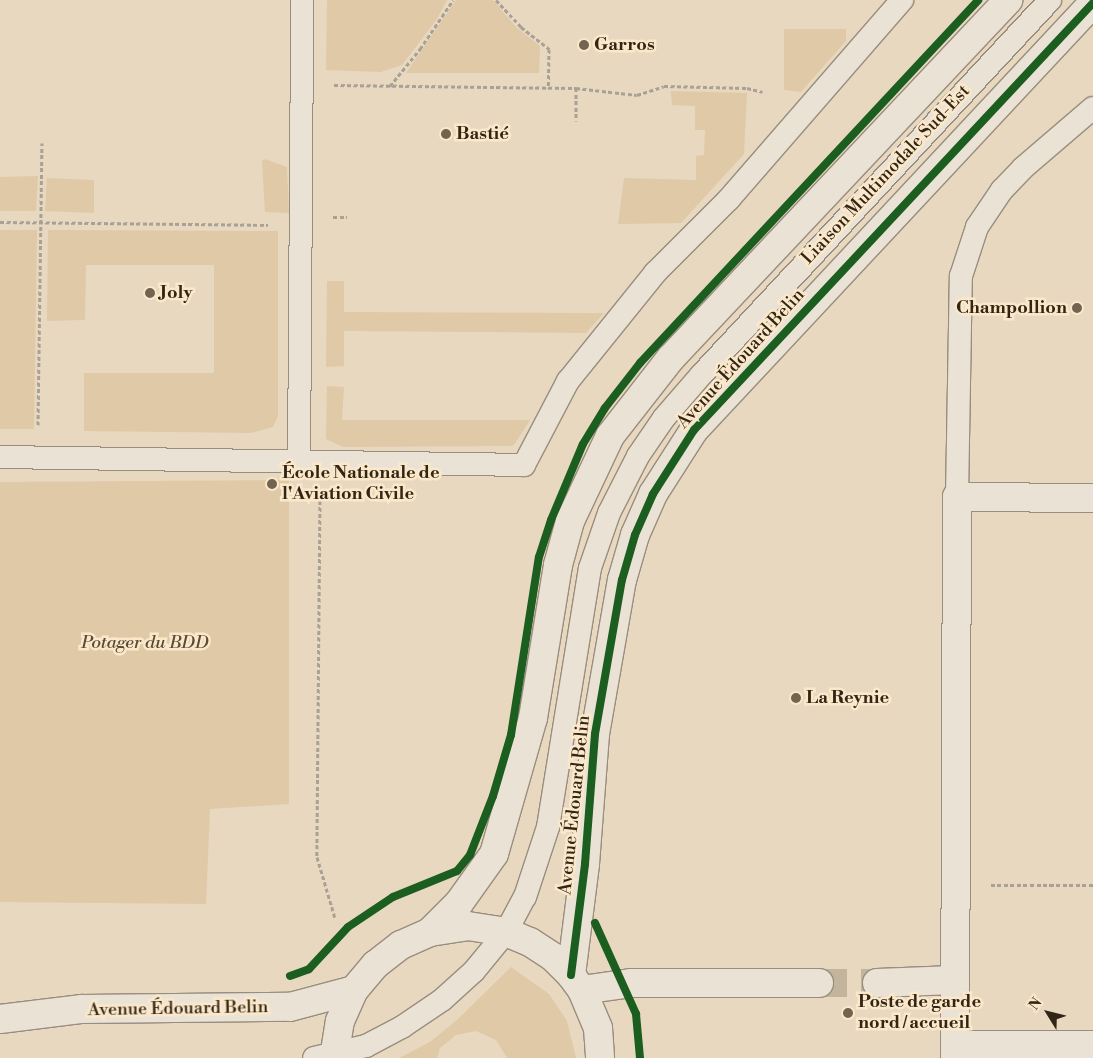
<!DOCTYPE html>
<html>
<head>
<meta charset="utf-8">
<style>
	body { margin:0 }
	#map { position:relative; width:1093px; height:1058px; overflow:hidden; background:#e8d8bf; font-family:"Libre Bodoni",serif }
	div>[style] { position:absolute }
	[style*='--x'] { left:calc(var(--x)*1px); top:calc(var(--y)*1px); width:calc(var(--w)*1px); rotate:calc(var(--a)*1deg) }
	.green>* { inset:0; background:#dfc9a7 }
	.minor-tunnel>* { height:28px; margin-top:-14px; transform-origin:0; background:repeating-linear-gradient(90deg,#c3b49d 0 28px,transparent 0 42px) }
	.path>* { height:3px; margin-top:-1.5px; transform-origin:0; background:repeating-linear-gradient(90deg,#a8a196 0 4px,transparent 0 6.5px) }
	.roads { filter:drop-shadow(1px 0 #988d7e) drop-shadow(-1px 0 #988d7e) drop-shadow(0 1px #988d7e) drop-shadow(0 -1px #988d7e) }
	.service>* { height:22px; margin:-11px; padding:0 11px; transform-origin:11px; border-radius:11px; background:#ebe2d6 }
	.minor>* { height:28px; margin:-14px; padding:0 14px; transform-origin:14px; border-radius:14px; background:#ebe2d6 }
	.cycleway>* { height:8px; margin:-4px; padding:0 4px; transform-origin:4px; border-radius:4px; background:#1b5e20 }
	.dots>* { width:14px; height:14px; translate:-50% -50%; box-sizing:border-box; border:2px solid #fbe8ca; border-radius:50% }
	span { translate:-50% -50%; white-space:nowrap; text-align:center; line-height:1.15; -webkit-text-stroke:5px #fbe8ca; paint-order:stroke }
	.poi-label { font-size:18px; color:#312515; font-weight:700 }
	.left { translate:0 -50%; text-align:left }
	.right { translate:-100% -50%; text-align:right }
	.street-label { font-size:18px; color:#312515 }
	.park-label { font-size:18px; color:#5a4b35; font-style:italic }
	.north { position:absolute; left:1023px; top:988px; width:50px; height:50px; -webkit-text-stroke:4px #fbe8ca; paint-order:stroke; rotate:306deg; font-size:14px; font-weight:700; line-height:20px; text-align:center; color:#312515 }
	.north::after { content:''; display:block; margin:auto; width:18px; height:22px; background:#312515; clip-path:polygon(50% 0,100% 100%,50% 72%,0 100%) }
</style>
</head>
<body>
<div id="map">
	<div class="green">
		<i style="clip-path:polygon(327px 0,447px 0,437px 19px,402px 65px,381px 72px,326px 70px)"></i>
		<i style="clip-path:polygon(456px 0,493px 0,516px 27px,540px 46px,539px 73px,406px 73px)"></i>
		<i style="clip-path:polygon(784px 29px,846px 29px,846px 41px,801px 92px,784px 90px)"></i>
		<i style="clip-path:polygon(671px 91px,747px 93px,744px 154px,681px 223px,618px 224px,624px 178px,696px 180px,696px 156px,704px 155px,705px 130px,695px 130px,695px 106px,672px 105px)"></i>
		<i style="clip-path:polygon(265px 159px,287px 167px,289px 213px,265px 212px,262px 161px)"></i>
		<i style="clip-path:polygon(38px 176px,36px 211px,0 211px,0 177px)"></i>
		<i style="clip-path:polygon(47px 178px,94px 180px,94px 213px,45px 211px)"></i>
		<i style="clip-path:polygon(0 230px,37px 230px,34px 429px,0 429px)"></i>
		<i style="clip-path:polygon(48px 230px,278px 231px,278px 416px,273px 427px,251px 433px,84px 431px,84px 373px,214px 373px,214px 265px,86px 265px,85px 320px,47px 321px)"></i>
		<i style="clip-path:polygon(327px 281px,344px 281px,344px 312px,604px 313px,586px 333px,344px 331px,344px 366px,326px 367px)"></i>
		<i style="clip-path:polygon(327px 386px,344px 387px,342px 420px,530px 420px,514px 445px,510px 446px,343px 447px,326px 439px)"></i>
		<i style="clip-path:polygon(289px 480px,289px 804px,210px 809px,206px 904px,0 902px,0 482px)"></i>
		<i style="clip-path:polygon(511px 967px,549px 994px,567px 1021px,576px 1058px,507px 1058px,496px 1040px,476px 1031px,456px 1035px,440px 1048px,437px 1058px,399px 1058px,430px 1042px,457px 1020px)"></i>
	</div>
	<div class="minor-tunnel">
		<i style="--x:819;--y:983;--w:58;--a:0"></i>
	</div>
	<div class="path">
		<i style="--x:496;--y:0;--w:37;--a:47"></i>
		<i style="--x:521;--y:27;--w:36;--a:38"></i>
		<i style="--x:549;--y:49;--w:39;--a:91"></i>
		<i style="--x:334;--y:85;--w:242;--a:0.7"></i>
		<i style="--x:576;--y:88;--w:33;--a:90"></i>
		<i style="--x:390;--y:86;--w:48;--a:-51"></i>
		<i style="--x:420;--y:49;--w:59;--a:-56"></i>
		<i style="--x:576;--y:88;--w:61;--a:6.5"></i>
		<i style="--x:637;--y:95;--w:28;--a:-18"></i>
		<i style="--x:664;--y:86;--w:83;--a:1.4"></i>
		<i style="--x:747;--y:88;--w:16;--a:14"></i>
		<i style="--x:333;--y:217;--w:14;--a:0"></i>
		<i style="--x:0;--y:222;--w:268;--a:0.6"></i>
		<i style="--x:38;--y:425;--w:282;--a:-89.2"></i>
		<i style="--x:320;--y:494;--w:363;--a:90.5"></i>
		<i style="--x:317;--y:857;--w:64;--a:73.6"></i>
		<i style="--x:991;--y:885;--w:102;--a:0"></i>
	</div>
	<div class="roads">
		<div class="service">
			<i style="--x:0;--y:457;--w:524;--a:0.87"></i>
			<i style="--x:524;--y:465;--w:95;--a:-62.4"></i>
			<i style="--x:568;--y:381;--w:139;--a:-51.1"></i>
			<i style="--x:655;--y:273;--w:105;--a:-45"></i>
			<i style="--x:729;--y:199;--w:264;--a:-49"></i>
			<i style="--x:299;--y:463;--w:463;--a:-89.6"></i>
			<i style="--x:957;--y:497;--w:221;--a:-89"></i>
			<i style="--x:961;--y:276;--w:52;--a:-71.9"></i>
			<i style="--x:977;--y:227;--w:45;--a:-56"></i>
			<i style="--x:1002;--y:190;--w:30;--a:-46"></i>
			<i style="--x:1023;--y:168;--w:92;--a:-40.6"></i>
			<i style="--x:314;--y:1058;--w:53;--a:-13"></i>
			<i style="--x:366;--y:1046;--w:41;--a:-27.8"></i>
			<i style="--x:402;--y:1027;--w:48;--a:-34"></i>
			<i style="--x:442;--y:1000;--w:43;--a:-42.2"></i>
			<i style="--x:474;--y:971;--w:50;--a:-50.6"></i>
			<i style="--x:506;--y:932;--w:40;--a:-62"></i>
			<i style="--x:525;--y:897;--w:74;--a:-71.8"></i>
			<i style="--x:548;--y:827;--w:262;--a:-80.8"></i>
			<i style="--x:590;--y:568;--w:58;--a:-70.9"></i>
			<i style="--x:609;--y:513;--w:64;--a:-63"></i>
			<i style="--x:638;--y:456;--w:46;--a:-55.6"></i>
			<i style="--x:664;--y:418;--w:58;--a:-49.2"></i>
			<i style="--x:702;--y:374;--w:511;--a:-47.06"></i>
		</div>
		<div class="minor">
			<i style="--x:430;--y:932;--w:41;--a:-45"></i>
			<i style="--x:459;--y:903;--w:60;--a:-54.5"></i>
			<i style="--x:494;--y:854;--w:141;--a:-74"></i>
			<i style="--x:533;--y:718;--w:155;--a:-80.7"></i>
			<i style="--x:558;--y:565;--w:46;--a:-74.7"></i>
			<i style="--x:570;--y:521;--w:94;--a:-64.8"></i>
			<i style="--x:610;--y:436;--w:99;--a:-52"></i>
			<i style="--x:671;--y:358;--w:492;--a:-46.7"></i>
			<i style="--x:571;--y:975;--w:112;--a:-82.8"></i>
			<i style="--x:585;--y:864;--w:130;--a:-85.6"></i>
			<i style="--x:595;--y:734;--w:156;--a:-80.1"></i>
			<i style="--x:622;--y:580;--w:47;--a:-73.9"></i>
			<i style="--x:635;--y:535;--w:45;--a:-66.3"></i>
			<i style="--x:653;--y:494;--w:76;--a:-57.4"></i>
			<i style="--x:694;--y:430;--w:584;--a:-46.94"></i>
			<i style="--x:877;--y:983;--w:77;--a:-2.2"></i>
			<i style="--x:582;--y:990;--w:49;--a:-8.1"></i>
			<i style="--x:631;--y:983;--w:188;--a:0"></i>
			<i style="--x:0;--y:1019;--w:83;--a:-7"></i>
			<i style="--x:82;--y:1009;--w:208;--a:-0.6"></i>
			<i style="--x:290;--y:1007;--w:66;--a:-14.9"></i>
			<i style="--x:955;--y:1045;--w:138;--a:0"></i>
			<i style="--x:334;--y:1058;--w:37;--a:-81"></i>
			<i style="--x:340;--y:1021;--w:34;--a:-66"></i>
			<i style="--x:354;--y:990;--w:33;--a:-50"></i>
			<i style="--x:375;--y:965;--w:33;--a:-38"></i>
			<i style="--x:401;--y:945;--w:32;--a:-24"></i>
			<i style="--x:430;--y:932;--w:38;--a:-9"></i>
			<i style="--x:468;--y:926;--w:38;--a:9"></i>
			<i style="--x:506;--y:932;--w:26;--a:23"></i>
			<i style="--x:530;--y:942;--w:27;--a:33"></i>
			<i style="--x:553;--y:957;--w:25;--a:45"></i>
			<i style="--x:571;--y:975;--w:19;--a:54"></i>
			<i style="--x:582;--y:990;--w:41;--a:67.2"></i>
			<i style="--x:598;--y:1028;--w:30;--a:86"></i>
			<i style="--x:955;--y:1058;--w:561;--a:-89.8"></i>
			<i style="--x:957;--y:497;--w:136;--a:0.4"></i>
		</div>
	</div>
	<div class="cycleway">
		<i style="--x:595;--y:923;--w:100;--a:65.7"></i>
		<i style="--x:636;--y:1014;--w:44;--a:84.8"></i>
		<i style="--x:571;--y:975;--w:112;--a:-82.8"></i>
		<i style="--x:585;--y:864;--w:130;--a:-85.6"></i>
		<i style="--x:595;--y:734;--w:156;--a:-80.1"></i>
		<i style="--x:622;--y:580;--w:47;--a:-73.9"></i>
		<i style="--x:635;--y:535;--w:45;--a:-66.3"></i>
		<i style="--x:653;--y:494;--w:76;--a:-57.4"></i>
		<i style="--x:694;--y:430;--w:584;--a:-46.94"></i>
		<i style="--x:290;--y:976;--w:20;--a:-20"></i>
		<i style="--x:309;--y:969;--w:57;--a:-47.1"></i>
		<i style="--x:348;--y:927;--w:54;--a:-33.7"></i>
		<i style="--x:393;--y:897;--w:69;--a:-22.1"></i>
		<i style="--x:457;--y:871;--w:21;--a:-51"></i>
		<i style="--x:470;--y:855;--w:63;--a:-68.7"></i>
		<i style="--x:493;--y:796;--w:64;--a:-73.6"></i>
		<i style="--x:511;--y:735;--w:180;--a:-81.1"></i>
		<i style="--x:539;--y:557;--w:39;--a:-72"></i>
		<i style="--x:551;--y:520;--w:82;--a:-67.2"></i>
		<i style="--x:583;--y:444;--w:42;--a:-58.6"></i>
		<i style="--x:605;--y:408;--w:57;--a:-52.1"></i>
		<i style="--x:640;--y:363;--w:496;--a:-47"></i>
	</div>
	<div class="dots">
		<i style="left:584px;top:45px;background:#716450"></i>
		<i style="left:446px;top:134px;background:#716450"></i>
		<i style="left:150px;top:293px;background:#716450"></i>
		<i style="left:1077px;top:308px;background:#716450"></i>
		<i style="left:272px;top:484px;background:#716450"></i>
		<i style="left:796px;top:698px;background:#716450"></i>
		<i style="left:848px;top:1013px;background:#716450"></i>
	</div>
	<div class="poi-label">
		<span class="left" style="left:594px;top:45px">Garros</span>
		<span class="left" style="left:456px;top:134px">Bastié</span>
		<span class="left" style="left:160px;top:293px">Joly</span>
		<span class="right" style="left:1067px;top:308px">Champollion</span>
		<span class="left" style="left:282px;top:484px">École Nationale de<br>l'Aviation Civile</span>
		<span class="left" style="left:806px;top:698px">La Reynie</span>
		<span class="left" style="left:858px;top:1013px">Poste de garde<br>nord / accueil</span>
	</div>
	<div class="street-label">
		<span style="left:886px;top:175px;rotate:-47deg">Liaison Multimodale Sud-Est</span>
		<span style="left:741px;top:359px;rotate:-48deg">Avenue Édouard Belin</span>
		<span style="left:575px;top:805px;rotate:-84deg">Avenue Édouard Belin</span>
		<span style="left:178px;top:1009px;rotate:-1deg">Avenue Édouard Belin</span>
	</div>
	<div class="park-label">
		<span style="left:145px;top:643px">Potager du BDD</span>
	</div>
	<div class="north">N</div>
</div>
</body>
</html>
